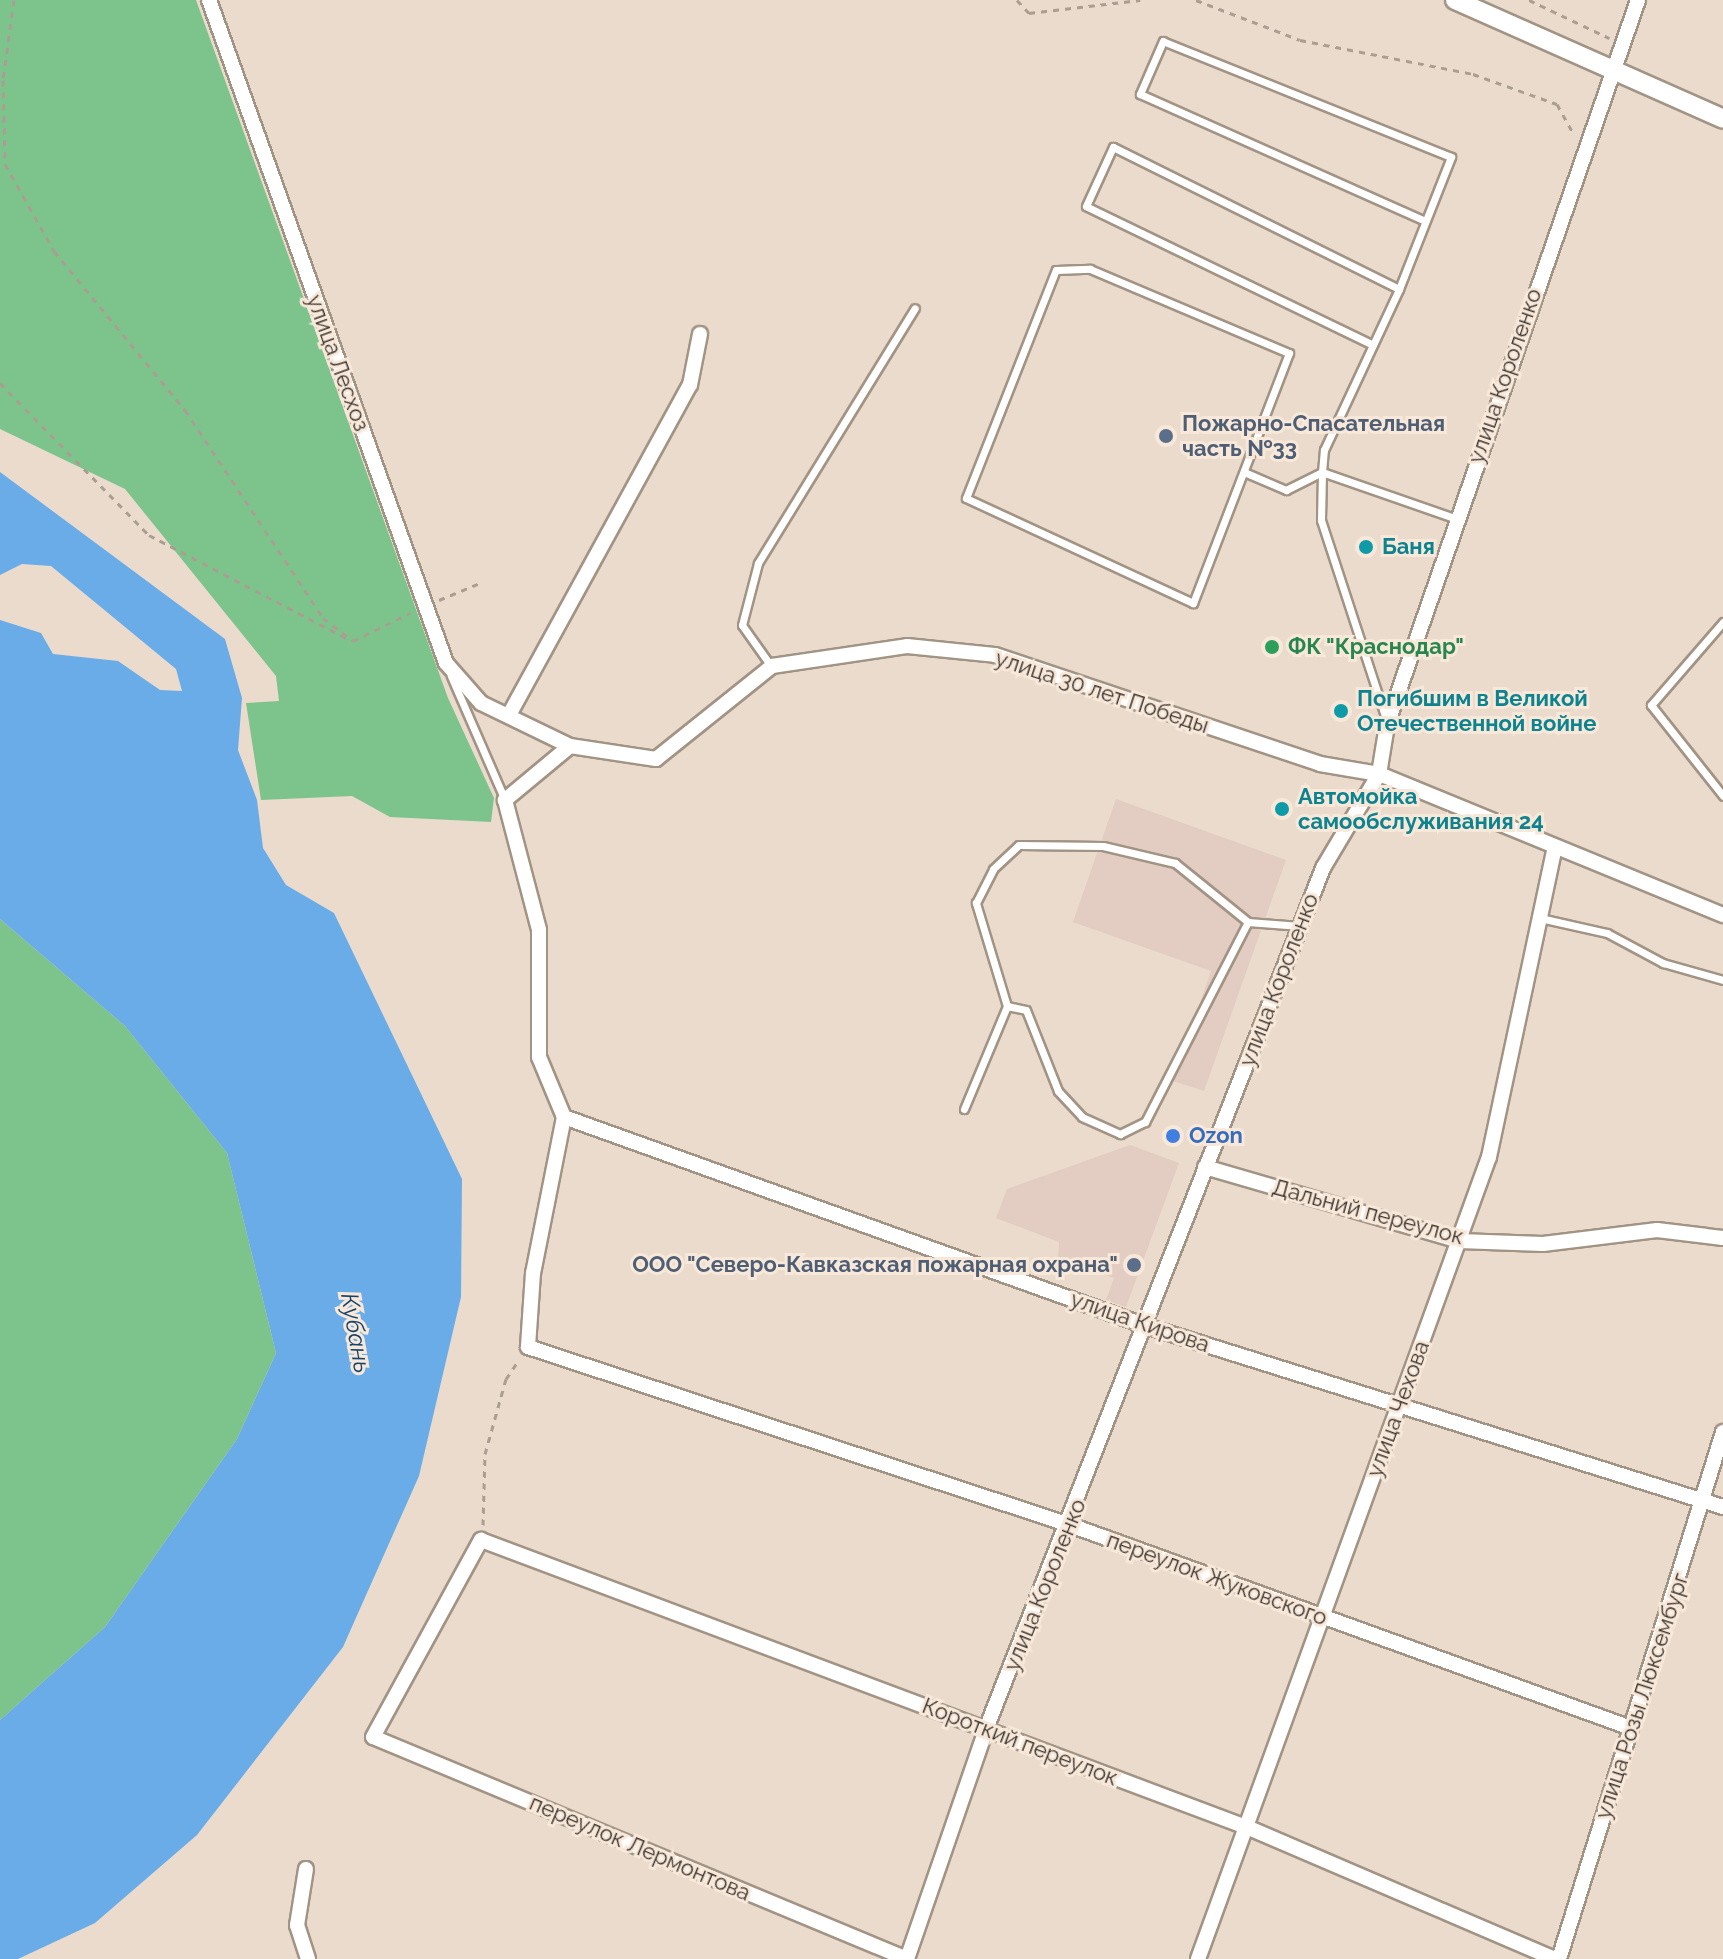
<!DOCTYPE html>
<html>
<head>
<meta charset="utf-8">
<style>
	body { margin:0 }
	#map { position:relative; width:1723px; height:1959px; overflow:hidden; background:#ebdbcc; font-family:Raleway,sans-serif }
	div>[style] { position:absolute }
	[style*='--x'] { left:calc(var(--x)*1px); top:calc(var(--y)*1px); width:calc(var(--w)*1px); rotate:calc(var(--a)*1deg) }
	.commercial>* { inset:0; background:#e3ccc1 }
	.green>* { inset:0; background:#7dc48c }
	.water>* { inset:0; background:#6aace8 }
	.path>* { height:3px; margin-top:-1.5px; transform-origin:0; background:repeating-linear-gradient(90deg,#aa9e92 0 6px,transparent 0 12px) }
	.roads { filter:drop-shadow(2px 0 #a29485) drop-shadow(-2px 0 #a29485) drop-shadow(0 2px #a29485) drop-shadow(0 -2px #a29485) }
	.service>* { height:7px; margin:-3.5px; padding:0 3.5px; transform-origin:3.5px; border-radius:3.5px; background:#fff }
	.minor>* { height:14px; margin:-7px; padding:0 7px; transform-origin:7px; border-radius:7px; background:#fff }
	.tertiary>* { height:18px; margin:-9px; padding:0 9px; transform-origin:9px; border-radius:9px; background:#fff }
	.dots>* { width:22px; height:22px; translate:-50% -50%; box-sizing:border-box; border:4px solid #f8e8d9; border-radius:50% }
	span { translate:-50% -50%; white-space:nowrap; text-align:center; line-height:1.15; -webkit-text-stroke:6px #f8e8d9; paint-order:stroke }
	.street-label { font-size:22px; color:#3a342e }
	.service-label { font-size:22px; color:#4e5e75; font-weight:700 }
	.left { translate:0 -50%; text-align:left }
	.right { translate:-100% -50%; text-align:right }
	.culture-label { font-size:22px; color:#0d838f; font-weight:700 }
	.leisure-label { font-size:22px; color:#27864d; font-weight:700 }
	.shop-label { font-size:22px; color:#366cbe; font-weight:700 }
	.water-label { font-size:24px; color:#14446c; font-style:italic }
</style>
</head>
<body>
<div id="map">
	<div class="commercial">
		<i style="clip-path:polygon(1116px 799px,1286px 860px,1204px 1091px,1173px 1081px,1211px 971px,1073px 922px)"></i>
		<i style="clip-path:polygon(1130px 1145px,1179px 1163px,1126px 1307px,1106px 1300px,1114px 1278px,1058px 1258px,1059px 1242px,996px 1218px,1007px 1189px)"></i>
	</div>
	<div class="green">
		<i style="clip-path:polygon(0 0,196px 0,448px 698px,494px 798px,491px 822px,390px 817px,352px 796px,261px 800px,246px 703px,279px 701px,276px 676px,125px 489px,0 429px)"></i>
		<i style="clip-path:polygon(0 919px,125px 1026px,227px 1153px,276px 1353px,237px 1439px,105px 1627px,0 1720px)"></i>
	</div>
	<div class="water">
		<i style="clip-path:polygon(0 472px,225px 639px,242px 698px,238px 750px,257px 800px,263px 848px,286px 885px,334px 913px,462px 1179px,461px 1297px,419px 1476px,343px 1647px,197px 1835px,95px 1923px,18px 1959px,0 1959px,0 1720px,105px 1627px,237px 1439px,276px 1353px,227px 1153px,125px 1026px,0 919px,0 620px,41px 633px,53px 654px,118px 661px,160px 690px,182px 691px,176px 669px,51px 566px,22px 564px,0 575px)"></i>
	</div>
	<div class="path">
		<i style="--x:14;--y:0;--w:81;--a:97.8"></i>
		<i style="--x:3;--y:80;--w:84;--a:88.6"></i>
		<i style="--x:5;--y:164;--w:100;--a:60.6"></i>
		<i style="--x:54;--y:251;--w:206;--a:50.5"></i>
		<i style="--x:185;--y:410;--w:250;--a:56.4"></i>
		<i style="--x:323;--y:618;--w:38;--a:37"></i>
		<i style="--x:353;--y:641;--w:64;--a:-26.2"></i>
		<i style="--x:1017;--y:0;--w:18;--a:47"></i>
		<i style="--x:1029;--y:13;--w:112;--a:-6.7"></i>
		<i style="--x:1196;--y:0;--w:111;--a:21"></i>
		<i style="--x:1300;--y:40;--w:176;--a:11.1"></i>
		<i style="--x:1473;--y:74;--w:89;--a:19.7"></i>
		<i style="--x:1557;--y:104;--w:35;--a:61"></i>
		<i style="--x:1529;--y:0;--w:89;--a:25.4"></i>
		<i style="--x:0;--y:383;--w:213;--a:45.6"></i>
		<i style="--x:149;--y:535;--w:227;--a:27.6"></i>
		<i style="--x:439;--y:600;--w:44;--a:-22.5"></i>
		<i style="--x:483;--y:1525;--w:71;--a:-88.4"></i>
		<i style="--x:485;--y:1454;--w:78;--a:-74.4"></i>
		<i style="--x:506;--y:1379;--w:23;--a:-56"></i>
	</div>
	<div class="roads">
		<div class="service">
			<i style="--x:1090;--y:269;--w:216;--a:22.9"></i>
			<i style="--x:1289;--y:353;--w:268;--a:111"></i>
			<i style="--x:1193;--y:603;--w:250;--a:-155.2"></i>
			<i style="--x:966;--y:498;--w:245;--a:-68.5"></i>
			<i style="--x:1056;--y:270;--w:34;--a:-2"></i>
			<i style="--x:1369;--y:343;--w:314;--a:-154.2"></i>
			<i style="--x:1086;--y:206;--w:65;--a:-65.4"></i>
			<i style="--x:1113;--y:147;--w:319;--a:26.4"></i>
			<i style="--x:1244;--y:472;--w:46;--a:23.2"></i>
			<i style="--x:1286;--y:490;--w:40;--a:-26.6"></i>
			<i style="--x:1322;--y:472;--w:143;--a:19.2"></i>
			<i style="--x:1723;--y:622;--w:110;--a:130.9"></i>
			<i style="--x:1651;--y:705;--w:116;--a:51.6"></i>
			<i style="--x:771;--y:666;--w:50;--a:-125.3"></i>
			<i style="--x:742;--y:625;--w:64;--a:-75.5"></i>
			<i style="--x:758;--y:563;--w:299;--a:-58.4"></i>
			<i style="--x:451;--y:676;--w:135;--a:66.5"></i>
			<i style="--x:1386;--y:719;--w:209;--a:-108.1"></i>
			<i style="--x:1321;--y:520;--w:48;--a:-88.8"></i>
			<i style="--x:1322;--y:472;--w:22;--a:-85"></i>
			<i style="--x:1324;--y:450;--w:178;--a:-65"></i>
			<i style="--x:1399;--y:289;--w:142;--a:-68.5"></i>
			<i style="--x:1451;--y:157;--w:310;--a:-158.1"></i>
			<i style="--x:1163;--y:41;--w:58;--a:113.5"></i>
			<i style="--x:1140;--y:94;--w:312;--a:24"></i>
			<i style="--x:1540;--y:918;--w:69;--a:12.6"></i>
			<i style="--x:1607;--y:933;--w:64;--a:28.2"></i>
			<i style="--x:1663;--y:963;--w:62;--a:15.8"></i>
			<i style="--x:1007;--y:1006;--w:108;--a:-106.8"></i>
			<i style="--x:976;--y:903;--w:38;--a:-63"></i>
			<i style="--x:993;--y:869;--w:35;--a:-43"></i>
			<i style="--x:1019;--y:845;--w:84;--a:0.7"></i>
			<i style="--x:1103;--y:846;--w:74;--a:13.3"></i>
			<i style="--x:1175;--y:863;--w:94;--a:38.9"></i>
			<i style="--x:964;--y:1109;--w:112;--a:-67.3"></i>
			<i style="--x:1007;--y:1006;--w:19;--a:12"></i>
			<i style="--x:1026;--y:1010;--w:87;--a:68.4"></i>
			<i style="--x:1058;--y:1091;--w:35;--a:47"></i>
			<i style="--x:1082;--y:1117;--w:42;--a:24.1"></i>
			<i style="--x:1120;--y:1134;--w:28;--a:-26"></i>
			<i style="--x:1145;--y:1122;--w:225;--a:-62.8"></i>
			<i style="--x:1248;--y:922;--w:52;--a:4.4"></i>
		</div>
		<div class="minor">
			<i style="--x:209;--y:0;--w:704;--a:70.33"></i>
			<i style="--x:446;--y:663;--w:53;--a:48.8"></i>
			<i style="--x:481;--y:703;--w:99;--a:25.8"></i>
			<i style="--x:570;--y:746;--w:87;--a:8.6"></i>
			<i style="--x:656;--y:759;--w:149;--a:-38.7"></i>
			<i style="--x:772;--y:666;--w:136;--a:-8.4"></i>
			<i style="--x:907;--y:646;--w:88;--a:5.8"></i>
			<i style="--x:995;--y:655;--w:343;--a:18.5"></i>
			<i style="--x:1320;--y:764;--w:60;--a:9.6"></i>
			<i style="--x:1379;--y:774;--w:372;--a:22.3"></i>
			<i style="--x:509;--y:715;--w:376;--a:-61.3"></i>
			<i style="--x:690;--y:385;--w:52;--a:-78.9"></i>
			<i style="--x:570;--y:746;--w:85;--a:140.3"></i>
			<i style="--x:505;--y:800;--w:134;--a:75.3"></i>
			<i style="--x:539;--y:930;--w:127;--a:90"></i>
			<i style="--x:539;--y:1057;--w:65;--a:67.4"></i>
			<i style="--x:564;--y:1117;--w:159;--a:101.2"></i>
			<i style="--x:533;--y:1273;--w:74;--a:93.9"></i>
			<i style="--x:528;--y:1347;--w:570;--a:18.18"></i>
			<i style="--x:1070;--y:1525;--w:597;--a:19.89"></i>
			<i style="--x:564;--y:1117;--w:622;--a:19.75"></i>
			<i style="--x:1149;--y:1327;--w:602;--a:17.41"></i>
			<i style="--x:1205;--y:1167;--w:265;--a:16.2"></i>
			<i style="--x:1459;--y:1241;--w:84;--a:2"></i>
			<i style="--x:1543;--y:1244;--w:115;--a:-7"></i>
			<i style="--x:1657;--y:1230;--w:66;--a:6.9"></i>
			<i style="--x:306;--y:1869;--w:57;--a:99.1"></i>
			<i style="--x:297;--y:1925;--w:36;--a:72"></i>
			<i style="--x:907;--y:1959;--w:243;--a:-71"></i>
			<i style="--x:986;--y:1729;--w:925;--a:-68.62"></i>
			<i style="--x:1323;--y:868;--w:109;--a:-59.2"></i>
			<i style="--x:1379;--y:774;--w:50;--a:-80.7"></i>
			<i style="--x:1387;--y:725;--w:767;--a:-70.9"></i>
			<i style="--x:907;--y:1959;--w:578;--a:-157.43"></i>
			<i style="--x:373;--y:1737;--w:225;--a:-61.3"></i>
			<i style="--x:481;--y:1540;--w:820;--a:20.56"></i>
			<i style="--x:1249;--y:1828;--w:332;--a:23.2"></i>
			<i style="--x:1198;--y:1959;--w:853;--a:-70.06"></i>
			<i style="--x:1489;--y:1157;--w:317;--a:-78"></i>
			<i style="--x:1559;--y:1959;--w:552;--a:-72.71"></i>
		</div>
		<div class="tertiary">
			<i style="--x:1455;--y:0;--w:293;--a:23.9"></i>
		</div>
	</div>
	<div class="dots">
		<i style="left:1166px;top:436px;background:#5c6f8a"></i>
		<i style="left:1366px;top:547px;background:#0f9aa8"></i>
		<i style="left:1272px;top:647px;background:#2e9e5b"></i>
		<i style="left:1341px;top:711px;background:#0f9aa8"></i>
		<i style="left:1282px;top:809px;background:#0f9aa8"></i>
		<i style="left:1173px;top:1136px;background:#3f7fe0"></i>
		<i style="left:1134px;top:1265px;background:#5c6f8a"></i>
	</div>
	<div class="street-label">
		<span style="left:338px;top:363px;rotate:70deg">улица Лесхоз</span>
		<span style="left:1505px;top:376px;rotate:-71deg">улица Короленко</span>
		<span style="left:1102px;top:692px;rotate:18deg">улица 30 лет Победы</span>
		<span style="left:1279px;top:980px;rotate:-69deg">улица Короленко</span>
		<span style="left:1368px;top:1212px;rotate:15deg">Дальний переулок</span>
		<span style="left:1140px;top:1322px;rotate:19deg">улица Кирова</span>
		<span style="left:1398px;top:1409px;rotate:-70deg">улица Чехова</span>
		<span style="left:1217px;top:1579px;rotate:20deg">переулок Жуковского</span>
		<span style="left:1045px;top:1585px;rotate:-68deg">улица Короленко</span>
		<span style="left:1642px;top:1696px;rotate:-72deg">улица Розы Люксембург</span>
		<span style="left:1020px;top:1742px;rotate:21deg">Короткий переулок</span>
		<span style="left:640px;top:1848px;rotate:23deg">переулок Лермонтова</span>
	</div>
	<div class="service-label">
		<span class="left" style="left:1182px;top:436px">Пожарно-Спасательная<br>часть №33</span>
		<span class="right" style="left:1118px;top:1265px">ООО "Северо-Кавказская пожарная охрана"</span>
	</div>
	<div class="culture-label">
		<span class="left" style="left:1382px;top:547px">Баня</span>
		<span class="left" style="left:1357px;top:711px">Погибшим в Великой<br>Отечественной войне</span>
		<span class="left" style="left:1298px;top:809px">Автомойка<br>самообслуживания 24</span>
	</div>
	<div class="leisure-label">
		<span class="left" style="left:1288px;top:647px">ФК "Краснодар"</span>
	</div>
	<div class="shop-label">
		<span class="left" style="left:1189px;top:1136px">Ozon</span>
	</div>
	<div class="water-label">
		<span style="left:356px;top:1333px;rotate:80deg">Кубань</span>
	</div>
</div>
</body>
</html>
